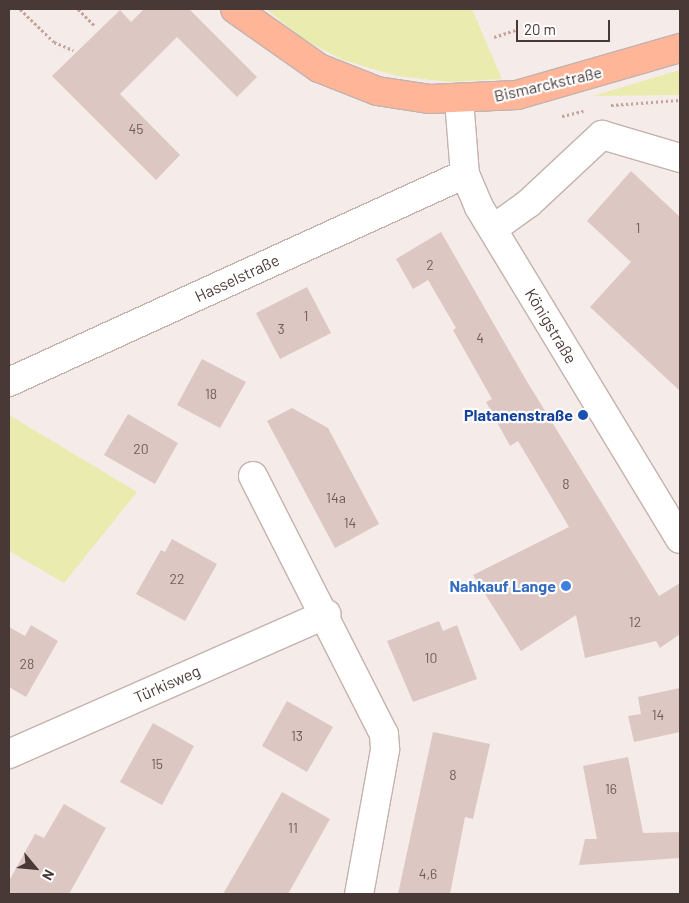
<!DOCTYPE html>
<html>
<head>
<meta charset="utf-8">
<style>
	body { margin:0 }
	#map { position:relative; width:689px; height:903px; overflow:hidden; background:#f5ebe8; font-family:Barlow,sans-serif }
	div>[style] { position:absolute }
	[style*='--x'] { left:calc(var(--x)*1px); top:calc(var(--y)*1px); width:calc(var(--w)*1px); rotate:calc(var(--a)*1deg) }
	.green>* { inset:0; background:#eaebae }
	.building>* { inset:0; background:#ddc7c3 }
	.path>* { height:3px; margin-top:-1.5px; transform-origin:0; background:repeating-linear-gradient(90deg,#c4a39a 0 2.5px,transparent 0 5px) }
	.roads { filter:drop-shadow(1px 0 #c4b2ad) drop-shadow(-1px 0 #c4b2ad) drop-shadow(0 1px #c4b2ad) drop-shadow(0 -1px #c4b2ad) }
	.minor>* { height:28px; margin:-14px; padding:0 14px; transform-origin:14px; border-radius:14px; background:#fff }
	.major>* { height:28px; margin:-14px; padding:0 14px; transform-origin:14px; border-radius:14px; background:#ffb597 }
	.dots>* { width:14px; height:14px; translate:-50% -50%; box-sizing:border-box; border:2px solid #fff; border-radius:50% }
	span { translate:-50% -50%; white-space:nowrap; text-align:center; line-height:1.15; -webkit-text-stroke:4.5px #fff; paint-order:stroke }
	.number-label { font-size:14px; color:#6e5c59 }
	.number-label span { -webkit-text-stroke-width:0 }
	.street-label { font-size:16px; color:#493936 }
	.transit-label { font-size:16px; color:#164399; font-weight:700 }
	.right { translate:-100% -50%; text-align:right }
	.shop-label { font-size:16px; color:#366cbe; font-weight:700 }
	.frame { position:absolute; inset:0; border:10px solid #493936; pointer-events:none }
	.north { position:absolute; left:10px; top:843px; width:50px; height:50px; -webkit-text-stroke:4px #fff; paint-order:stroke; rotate:118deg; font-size:14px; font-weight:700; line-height:20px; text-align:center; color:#493936 }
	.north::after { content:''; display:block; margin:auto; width:18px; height:22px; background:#493936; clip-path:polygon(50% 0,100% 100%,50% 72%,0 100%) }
	.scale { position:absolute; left:516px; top:20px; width:94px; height:22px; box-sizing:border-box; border:2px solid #493936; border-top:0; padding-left:6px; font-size:15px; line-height:18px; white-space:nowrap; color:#493936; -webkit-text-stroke:4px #fff; paint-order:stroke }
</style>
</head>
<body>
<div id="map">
	<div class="green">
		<i style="clip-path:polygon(266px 9px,472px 9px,502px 79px,449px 82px,397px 76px,343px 60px,303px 39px)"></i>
		<i style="clip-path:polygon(680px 70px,680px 95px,593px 96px)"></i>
		<i style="clip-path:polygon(9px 415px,137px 492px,64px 583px,9px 551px)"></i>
	</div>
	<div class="building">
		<i style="clip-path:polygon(144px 9px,189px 9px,257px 77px,237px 97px,177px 37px,120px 94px,180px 155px,156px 180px,52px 76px,120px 10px,131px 22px)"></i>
		<i style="clip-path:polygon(631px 171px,680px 217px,680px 391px,590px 307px,631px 262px,587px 221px)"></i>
		<i style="clip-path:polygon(441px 232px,526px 380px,659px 596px,680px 583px,680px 634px,660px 648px,656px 641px,585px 658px,576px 615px,521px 651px,473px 575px,569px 527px,518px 441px,510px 446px,486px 402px,492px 399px,453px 330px,456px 328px,428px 280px,413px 289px,396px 259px)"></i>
		<i style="clip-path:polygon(307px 287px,331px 333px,280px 359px,256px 313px)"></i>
		<i style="clip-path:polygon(202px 359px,246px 382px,220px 428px,177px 405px)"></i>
		<i style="clip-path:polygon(292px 408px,328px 428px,379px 524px,335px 548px,267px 421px)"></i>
		<i style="clip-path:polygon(128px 414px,178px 443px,155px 484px,104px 455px)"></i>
		<i style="clip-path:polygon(172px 539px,217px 564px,185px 621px,136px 594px,161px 550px,165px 552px)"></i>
		<i style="clip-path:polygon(439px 621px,443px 631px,457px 625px,477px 679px,413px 702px,387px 641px)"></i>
		<i style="clip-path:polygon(31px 625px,58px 641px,26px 697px,9px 687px,9px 627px,25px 636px)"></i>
		<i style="clip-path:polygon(680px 688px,680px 732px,634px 742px,628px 716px,641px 714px,638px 697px)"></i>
		<i style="clip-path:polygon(287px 701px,333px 727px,307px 772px,262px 746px)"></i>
		<i style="clip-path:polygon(153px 723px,194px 746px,162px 805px,120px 782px)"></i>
		<i style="clip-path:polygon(433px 732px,490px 744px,473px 819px,465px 817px,450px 894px,398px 894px)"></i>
		<i style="clip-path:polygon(628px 757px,643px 833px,680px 832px,680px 858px,579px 865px,585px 839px,597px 839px,583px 766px)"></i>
		<i style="clip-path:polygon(282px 792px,330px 819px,288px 894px,223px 894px)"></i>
		<i style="clip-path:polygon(64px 804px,106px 828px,69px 894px,9px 894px,9px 881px,35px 834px,44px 838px)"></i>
	</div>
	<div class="path">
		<i style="--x:20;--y:9;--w:47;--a:44.1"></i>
		<i style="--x:54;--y:42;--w:21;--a:23"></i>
		<i style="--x:78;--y:9;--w:24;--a:45"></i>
		<i style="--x:494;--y:37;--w:23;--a:-18"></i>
		<i style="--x:611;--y:105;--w:69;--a:-4.1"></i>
		<i style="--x:562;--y:116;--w:22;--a:-13"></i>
	</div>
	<div class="roads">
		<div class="minor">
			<i style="--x:459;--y:100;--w:74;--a:85.4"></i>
			<i style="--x:465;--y:174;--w:36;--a:67"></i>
			<i style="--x:479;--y:207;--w:388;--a:58.8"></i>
			<i style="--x:493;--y:229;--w:44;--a:-35.8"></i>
			<i style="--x:529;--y:203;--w:100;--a:-43"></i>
			<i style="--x:602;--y:135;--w:81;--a:16.4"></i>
			<i style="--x:9;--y:382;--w:501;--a:-24.52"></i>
			<i style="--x:253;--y:476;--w:289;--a:63.1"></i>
			<i style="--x:384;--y:734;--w:16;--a:86"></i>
			<i style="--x:385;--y:750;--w:146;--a:100.2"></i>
			<i style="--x:9;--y:754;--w:347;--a:-23.8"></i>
		</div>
		<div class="major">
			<i style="--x:235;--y:9;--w:103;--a:35.1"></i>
			<i style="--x:319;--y:68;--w:62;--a:21.6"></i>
			<i style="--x:377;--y:91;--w:54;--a:8.6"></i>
			<i style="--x:430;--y:99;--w:87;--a:-2.6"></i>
			<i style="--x:517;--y:95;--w:170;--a:-16.1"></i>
		</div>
	</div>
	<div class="dots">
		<i style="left:583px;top:415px;background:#1a4fb4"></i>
		<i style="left:566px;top:586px;background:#3f7fe0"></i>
	</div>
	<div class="number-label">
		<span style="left:136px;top:129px">45</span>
		<span style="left:638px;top:228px">1</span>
		<span style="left:430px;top:265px">2</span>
		<span style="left:306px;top:316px">1</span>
		<span style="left:281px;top:329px">3</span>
		<span style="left:480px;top:338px">4</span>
		<span style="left:211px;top:394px">18</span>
		<span style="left:141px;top:449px">20</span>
		<span style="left:566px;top:484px">8</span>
		<span style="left:336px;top:498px">14a</span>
		<span style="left:350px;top:523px">14</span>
		<span style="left:177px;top:579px">22</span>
		<span style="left:635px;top:622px">12</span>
		<span style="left:431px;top:658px">10</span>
		<span style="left:27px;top:664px">28</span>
		<span style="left:658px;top:715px">14</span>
		<span style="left:297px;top:736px">13</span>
		<span style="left:157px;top:764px">15</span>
		<span style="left:453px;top:775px">8</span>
		<span style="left:611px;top:789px">16</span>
		<span style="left:293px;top:828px">11</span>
		<span style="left:428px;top:874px">4,6</span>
	</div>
	<div class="street-label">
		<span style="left:548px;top:84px;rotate:-13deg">Bismarckstraße</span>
		<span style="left:237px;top:278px;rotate:-25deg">Hasselstraße</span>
		<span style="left:551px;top:326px;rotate:59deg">Königstraße</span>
		<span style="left:167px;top:684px;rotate:-24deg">Türkisweg</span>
	</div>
	<div class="transit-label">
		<span class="right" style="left:573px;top:415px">Platanenstraße</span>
	</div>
	<div class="shop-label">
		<span class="right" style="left:556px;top:586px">Nahkauf Lange</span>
	</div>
	<div class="frame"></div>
	<div class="north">N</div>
	<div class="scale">20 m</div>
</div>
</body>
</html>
